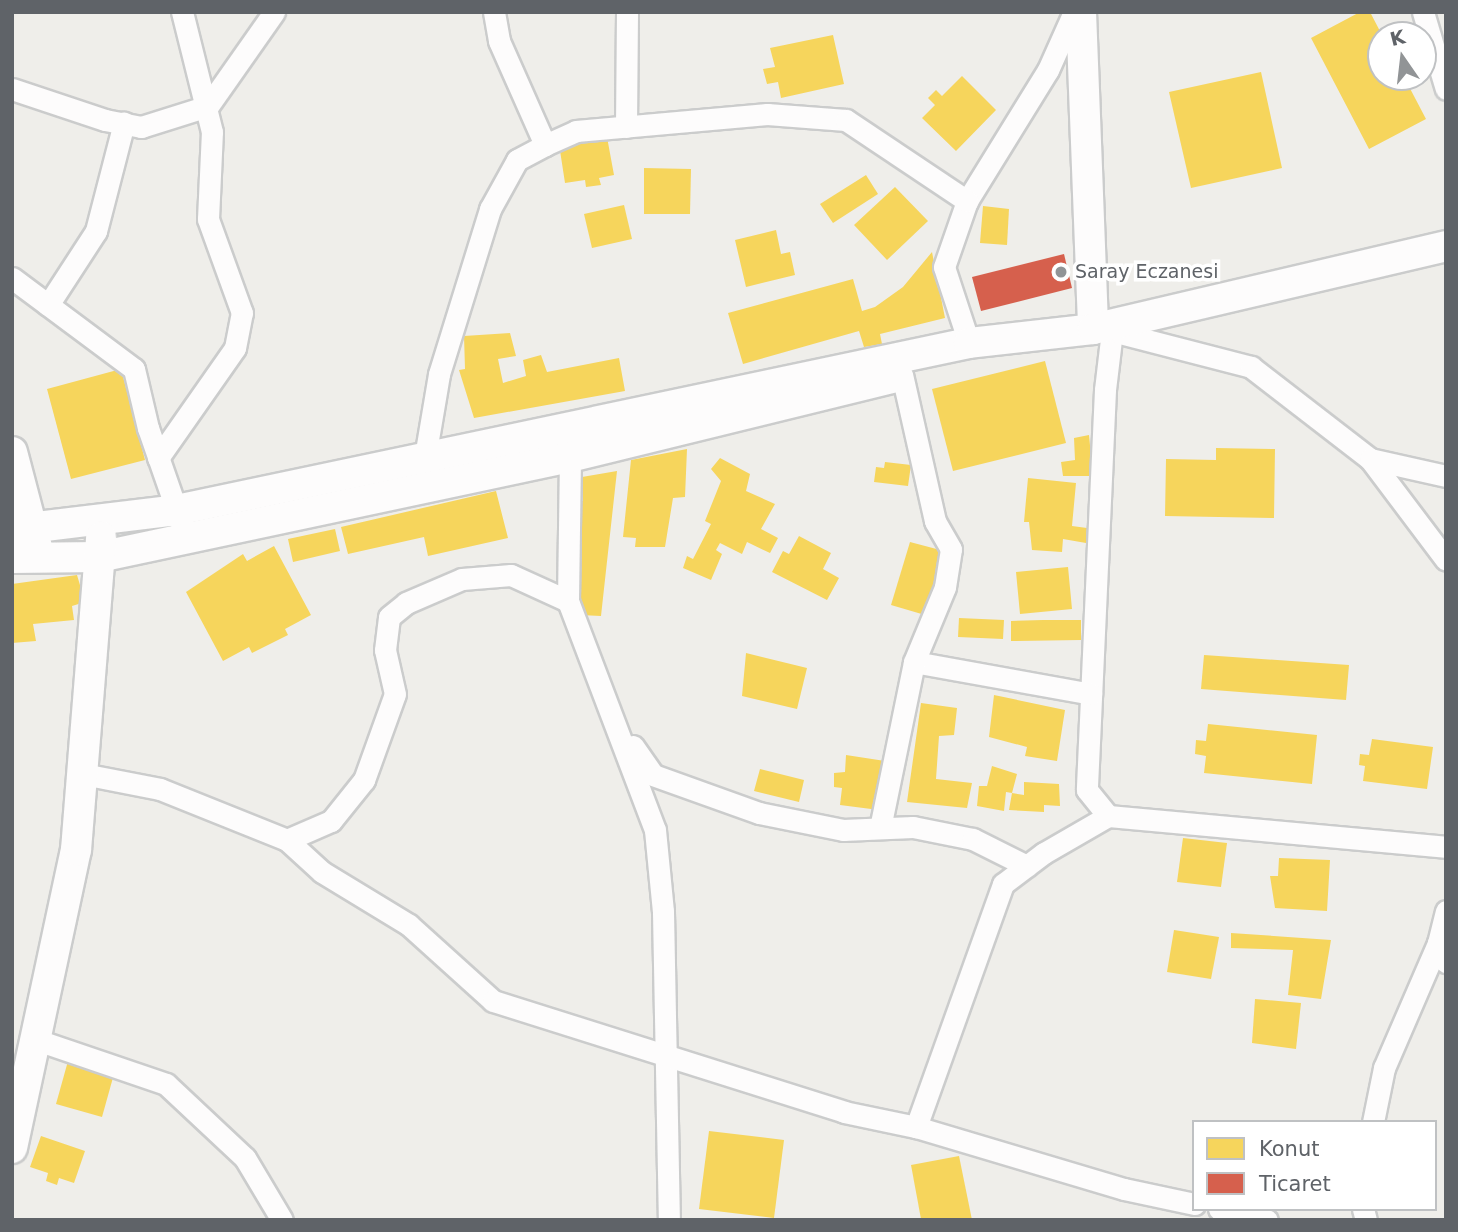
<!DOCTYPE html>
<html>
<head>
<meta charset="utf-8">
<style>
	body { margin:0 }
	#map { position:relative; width:1458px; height:1232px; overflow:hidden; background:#efeeea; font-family:"DejaVu Sans",sans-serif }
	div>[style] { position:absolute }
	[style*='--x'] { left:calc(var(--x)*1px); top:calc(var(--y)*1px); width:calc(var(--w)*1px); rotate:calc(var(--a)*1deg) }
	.homes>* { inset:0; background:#f6d55c }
	.shops>* { inset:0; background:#d6604d }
	.roads { filter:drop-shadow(2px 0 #cbcccc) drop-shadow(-2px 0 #cbcccc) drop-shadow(0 2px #cbcccc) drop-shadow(0 -2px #cbcccc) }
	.street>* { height:21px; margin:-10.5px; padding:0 10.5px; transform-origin:10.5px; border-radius:10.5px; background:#fdfcfc }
	.secondary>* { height:30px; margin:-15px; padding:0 15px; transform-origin:15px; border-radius:15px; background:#fdfcfc }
	.dots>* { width:19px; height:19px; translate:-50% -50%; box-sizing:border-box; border:4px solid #fff; border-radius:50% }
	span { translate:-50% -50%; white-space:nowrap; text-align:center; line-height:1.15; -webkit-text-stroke:7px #fff; paint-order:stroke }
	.poi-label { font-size:19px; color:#5f6368 }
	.left { translate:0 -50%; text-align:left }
	.frame { position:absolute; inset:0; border:14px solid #5f6368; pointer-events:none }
	.legend { position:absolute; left:1192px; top:1120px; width:245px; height:91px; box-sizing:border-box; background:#fff; border:2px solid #bfc1c3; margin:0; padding:9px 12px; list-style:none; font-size:21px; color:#5f6368 }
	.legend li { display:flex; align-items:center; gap:14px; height:35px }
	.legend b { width:35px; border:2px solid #bfc1c3 }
	.north { position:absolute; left:1367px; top:21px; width:70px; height:70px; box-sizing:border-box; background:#fff; border:2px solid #bfc1c3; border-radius:50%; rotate:346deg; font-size:19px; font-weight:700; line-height:28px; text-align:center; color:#5f6368 }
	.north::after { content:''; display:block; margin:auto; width:24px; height:32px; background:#919496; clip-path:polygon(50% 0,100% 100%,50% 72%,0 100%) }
</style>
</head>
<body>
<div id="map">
	<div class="homes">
		<i style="clip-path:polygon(1360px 12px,1370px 12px,1382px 35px,1381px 77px,1404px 77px,1426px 119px,1369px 149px,1311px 38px)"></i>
		<i style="clip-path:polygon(833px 35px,844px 84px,781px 98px,778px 82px,767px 84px,763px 69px,775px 67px,770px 48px)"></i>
		<i style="clip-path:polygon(1261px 72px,1282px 168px,1191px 188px,1169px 92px)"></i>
		<i style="clip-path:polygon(962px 76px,996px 110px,956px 151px,922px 118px,935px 105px,928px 98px,936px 90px,942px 96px)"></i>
		<i style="clip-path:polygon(607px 137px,614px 175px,599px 178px,601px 185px,586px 187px,585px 180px,565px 183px,559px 144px)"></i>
		<i style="clip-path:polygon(644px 168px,691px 169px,690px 214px,644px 214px)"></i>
		<i style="clip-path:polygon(866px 175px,878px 194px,833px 223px,820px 204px)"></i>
		<i style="clip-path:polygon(895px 187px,928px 221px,887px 260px,854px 225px)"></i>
		<i style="clip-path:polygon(624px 205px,632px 239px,592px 248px,584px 214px)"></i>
		<i style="clip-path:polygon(983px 206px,1009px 209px,1007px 245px,980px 243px)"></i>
		<i style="clip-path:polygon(776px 230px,781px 254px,790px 252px,795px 275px,746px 287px,735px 240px)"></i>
		<i style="clip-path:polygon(932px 252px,945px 318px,880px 334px,882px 344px,864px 347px,859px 331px,743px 364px,728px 313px,853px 279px,862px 311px,875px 307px,903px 287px)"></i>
		<i style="clip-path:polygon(510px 333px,516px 356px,498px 359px,503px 383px,526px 376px,523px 360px,541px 355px,547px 372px,619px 358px,625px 391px,474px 418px,459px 370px,465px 369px,464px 336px)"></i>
		<i style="clip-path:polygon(1045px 361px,1066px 443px,953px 471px,932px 389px)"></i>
		<i style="clip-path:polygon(121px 369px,145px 460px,71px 479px,47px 389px)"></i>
		<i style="clip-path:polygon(1089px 435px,1093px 476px,1063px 476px,1061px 462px,1075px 460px,1074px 438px)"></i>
		<i style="clip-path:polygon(1216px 448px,1275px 449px,1274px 518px,1165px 516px,1166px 459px,1216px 460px)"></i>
		<i style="clip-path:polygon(687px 449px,685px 497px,673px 498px,665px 547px,635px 547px,636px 538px,623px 537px,631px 460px)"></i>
		<i style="clip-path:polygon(720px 458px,750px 474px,746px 491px,775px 504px,761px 529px,778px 538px,770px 553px,747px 542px,742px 554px,720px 543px,716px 550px,722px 554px,711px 580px,683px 568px,687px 556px,693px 559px,711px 524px,705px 521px,721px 481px,711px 469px)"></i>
		<i style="clip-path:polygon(885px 462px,911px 465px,908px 486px,874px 482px,876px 467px,884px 468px)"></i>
		<i style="clip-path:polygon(617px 471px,601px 616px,580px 615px,581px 532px,573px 533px,575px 501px,583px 501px,582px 477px)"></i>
		<i style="clip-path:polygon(1028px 478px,1076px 483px,1072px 526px,1087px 528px,1086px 543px,1063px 539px,1062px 552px,1032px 550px,1029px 522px,1024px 522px)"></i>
		<i style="clip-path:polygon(496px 491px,508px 538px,428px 556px,424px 537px,348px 554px,341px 527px)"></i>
		<i style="clip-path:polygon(335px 529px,340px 551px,293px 562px,288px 539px)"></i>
		<i style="clip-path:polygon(799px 536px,831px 553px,823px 569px,839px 578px,827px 600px,772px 572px,783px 551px,789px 554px)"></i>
		<i style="clip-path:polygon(910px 542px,944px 551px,925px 615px,891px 605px)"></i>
		<i style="clip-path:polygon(274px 546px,311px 615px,285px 629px,288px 635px,252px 653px,249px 647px,223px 661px,186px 592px,243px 554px,247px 561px)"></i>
		<i style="clip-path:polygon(1068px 567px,1072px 609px,1020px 614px,1016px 572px)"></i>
		<i style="clip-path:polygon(77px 575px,85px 602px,72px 606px,74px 620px,33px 624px,36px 641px,12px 643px,12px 584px)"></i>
		<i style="clip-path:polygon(959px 618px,1004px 620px,1003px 639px,958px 637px)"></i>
		<i style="clip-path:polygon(1043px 620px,1081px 620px,1081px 640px,1011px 641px,1011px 621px)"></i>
		<i style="clip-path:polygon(746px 653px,807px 668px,797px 709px,742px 696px)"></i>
		<i style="clip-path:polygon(1204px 655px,1349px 665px,1346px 700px,1201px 689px)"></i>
		<i style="clip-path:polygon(994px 695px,1065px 710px,1057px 761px,1025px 756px,1027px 747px,989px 737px)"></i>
		<i style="clip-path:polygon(921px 703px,957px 708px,954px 735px,939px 736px,936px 779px,972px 783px,967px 808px,907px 802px)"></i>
		<i style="clip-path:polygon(1208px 724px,1317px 735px,1312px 784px,1204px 773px,1206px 756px,1195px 754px,1196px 740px,1206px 741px)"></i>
		<i style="clip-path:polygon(1372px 739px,1433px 747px,1427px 789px,1363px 781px,1365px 766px,1359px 765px,1360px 754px,1369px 755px)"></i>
		<i style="clip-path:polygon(846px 755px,885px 761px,879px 810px,840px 805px,842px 788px,834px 787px,834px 773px,845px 772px)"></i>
		<i style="clip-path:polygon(992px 766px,1017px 774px,1012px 793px,1006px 792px,1004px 811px,977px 806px,979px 786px,987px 786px)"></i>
		<i style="clip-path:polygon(760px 769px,804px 780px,799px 802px,754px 791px)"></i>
		<i style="clip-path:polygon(1024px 782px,1059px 784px,1060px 806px,1044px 805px,1044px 812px,1009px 810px,1012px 793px,1024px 795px)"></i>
		<i style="clip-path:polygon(1183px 838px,1227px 843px,1221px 887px,1177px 882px)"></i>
		<i style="clip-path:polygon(1279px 858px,1330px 860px,1327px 911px,1275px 908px,1270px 876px,1278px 876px)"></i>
		<i style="clip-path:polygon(1174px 930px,1219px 937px,1211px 979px,1167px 972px)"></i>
		<i style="clip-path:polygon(1231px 933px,1331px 940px,1321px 999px,1288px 995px,1293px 950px,1231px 948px)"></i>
		<i style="clip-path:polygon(1255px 999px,1301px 1003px,1296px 1049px,1252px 1043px)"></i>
		<i style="clip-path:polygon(68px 1061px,114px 1074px,102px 1117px,56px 1104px)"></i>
		<i style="clip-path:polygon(709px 1131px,784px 1140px,774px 1218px,699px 1209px)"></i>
		<i style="clip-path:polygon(41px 1136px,85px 1151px,74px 1183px,59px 1178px,57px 1185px,46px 1181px,48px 1173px,30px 1167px)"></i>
		<i style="clip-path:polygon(959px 1156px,972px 1220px,921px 1219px,911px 1165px)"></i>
	</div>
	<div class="shops">
		<i style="clip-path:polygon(1064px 254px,1072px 288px,981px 311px,972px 277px)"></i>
	</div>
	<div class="roads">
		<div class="street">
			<i style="--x:494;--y:12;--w:29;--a:80"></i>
			<i style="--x:499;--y:41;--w:114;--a:66.1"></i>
			<i style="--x:1423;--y:12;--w:80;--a:73.4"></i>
			<i style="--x:12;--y:89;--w:98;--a:18.4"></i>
			<i style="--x:105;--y:120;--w:37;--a:11"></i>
			<i style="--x:141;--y:127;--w:70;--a:-17.4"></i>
			<i style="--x:208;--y:106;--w:115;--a:-54.9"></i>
			<i style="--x:626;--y:127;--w:115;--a:-89.5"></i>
			<i style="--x:12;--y:278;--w:152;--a:36.7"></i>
			<i style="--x:134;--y:369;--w:61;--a:76.7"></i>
			<i style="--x:148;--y:428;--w:101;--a:70.8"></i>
			<i style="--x:48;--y:305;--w:88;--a:-57"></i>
			<i style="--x:96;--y:231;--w:112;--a:-75.5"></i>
			<i style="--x:1093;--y:329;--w:19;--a:6"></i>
			<i style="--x:1112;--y:331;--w:59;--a:96.8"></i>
			<i style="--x:1105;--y:390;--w:400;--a:92.6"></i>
			<i style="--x:1087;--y:790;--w:33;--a:51"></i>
			<i style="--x:1108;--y:816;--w:339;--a:5.2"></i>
			<i style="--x:1112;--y:331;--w:144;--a:14.5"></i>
			<i style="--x:1251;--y:367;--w:150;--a:37.7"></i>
			<i style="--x:1370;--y:459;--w:126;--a:53"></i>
			<i style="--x:969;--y:343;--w:80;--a:-108.2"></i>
			<i style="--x:944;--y:267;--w:70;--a:-70.8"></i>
			<i style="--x:967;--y:201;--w:154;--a:-58.3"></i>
			<i style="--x:1048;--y:70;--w:64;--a:-65.9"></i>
			<i style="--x:425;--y:457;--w:84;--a:-80.4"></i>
			<i style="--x:439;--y:374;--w:173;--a:-72.8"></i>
			<i style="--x:490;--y:209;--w:56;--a:-61.1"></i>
			<i style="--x:517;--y:160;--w:32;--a:-28"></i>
			<i style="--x:545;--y:145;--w:34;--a:-24"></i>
			<i style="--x:576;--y:131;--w:192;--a:-5.1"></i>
			<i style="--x:767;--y:114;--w:79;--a:4.3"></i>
			<i style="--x:846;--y:120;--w:146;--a:33.8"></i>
			<i style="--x:570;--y:457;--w:144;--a:90.8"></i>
			<i style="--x:568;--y:601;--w:245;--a:69.2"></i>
			<i style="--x:655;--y:830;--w:82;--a:84.4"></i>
			<i style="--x:663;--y:912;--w:308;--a:88.9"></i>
			<i style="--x:158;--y:458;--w:134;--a:-55"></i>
			<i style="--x:235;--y:348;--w:36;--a:-79"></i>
			<i style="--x:242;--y:313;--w:100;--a:-109.9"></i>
			<i style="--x:208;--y:219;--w:87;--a:-87.4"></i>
			<i style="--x:212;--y:132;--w:124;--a:-104"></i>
			<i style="--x:1370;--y:459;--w:78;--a:12.6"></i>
			<i style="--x:914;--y:662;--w:180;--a:10.2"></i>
			<i style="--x:633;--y:746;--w:35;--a:55"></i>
			<i style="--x:653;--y:775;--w:113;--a:19.7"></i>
			<i style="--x:759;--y:813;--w:86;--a:11.4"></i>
			<i style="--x:843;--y:830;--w:70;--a:-2.5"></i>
			<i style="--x:913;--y:827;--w:61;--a:11.3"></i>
			<i style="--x:973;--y:839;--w:60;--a:26.6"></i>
			<i style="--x:83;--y:774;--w:78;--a:11"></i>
			<i style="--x:160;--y:789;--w:137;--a:21.9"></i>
			<i style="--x:287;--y:840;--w:47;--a:42.4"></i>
			<i style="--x:322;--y:872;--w:102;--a:31.3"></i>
			<i style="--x:409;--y:925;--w:113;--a:42.1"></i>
			<i style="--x:493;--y:1001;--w:368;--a:17.5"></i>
			<i style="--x:844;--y:1112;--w:74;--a:11.8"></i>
			<i style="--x:916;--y:1127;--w:217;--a:16.6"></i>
			<i style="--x:1124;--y:1189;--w:72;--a:12.1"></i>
			<i style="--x:880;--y:828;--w:169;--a:-78.4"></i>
			<i style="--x:914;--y:662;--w:81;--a:-67.5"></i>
			<i style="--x:945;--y:587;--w:38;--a:-81"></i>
			<i style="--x:951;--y:549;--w:32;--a:-120"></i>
			<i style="--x:935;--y:521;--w:150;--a:-102.7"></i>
			<i style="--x:287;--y:840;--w:48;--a:-23.4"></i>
			<i style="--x:331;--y:821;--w:53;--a:-51.2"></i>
			<i style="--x:364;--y:780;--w:91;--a:-70.2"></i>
			<i style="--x:395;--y:694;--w:45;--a:-102.8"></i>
			<i style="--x:385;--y:650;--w:33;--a:-83"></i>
			<i style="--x:389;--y:617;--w:22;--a:-39"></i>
			<i style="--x:406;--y:603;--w:61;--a:-23.2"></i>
			<i style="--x:462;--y:579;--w:49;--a:-4.7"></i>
			<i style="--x:511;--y:575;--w:63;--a:24.5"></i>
			<i style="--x:1446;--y:911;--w:33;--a:104"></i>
			<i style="--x:1438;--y:943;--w:21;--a:67"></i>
			<i style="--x:37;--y:1040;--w:136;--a:18.8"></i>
			<i style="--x:166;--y:1084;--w:108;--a:43.1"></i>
			<i style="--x:245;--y:1158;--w:72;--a:59.2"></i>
			<i style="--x:1373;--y:1122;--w:55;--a:-78.5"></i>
			<i style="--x:1384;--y:1068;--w:136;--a:-66.6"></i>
			<i style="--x:916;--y:1127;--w:258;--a:-70.3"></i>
			<i style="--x:1003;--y:884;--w:51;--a:-37.1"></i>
			<i style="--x:1044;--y:853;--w:74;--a:-30"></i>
			<i style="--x:1219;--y:1209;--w:49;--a:12.9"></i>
			<i style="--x:1363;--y:1209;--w:11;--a:75"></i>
		</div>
		<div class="secondary">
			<i style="--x:1081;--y:12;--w:317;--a:87.8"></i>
			<i style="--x:12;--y:452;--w:98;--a:75.3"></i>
			<i style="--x:12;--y:530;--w:166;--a:-6.9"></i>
			<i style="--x:177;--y:510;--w:809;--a:-11.91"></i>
			<i style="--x:969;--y:343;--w:125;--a:-6.4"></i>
			<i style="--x:1093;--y:329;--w:363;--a:-13.2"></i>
			<i style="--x:12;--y:558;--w:87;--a:-0.7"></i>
			<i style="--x:99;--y:557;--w:481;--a:-12"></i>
			<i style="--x:570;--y:457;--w:335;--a:-13.8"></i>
			<i style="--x:12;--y:1148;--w:305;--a:-77.9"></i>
			<i style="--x:76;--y:850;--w:314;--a:-85.4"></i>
		</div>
	</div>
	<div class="dots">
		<i style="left:1061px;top:272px;background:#919496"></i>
	</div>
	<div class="poi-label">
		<span class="left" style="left:1075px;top:272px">Saray Eczanesi</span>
	</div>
	<div class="frame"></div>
	<ul class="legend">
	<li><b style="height:19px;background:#f6d55c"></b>Konut</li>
	<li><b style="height:19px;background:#d6604d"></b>Ticaret</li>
	</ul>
	<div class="north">K</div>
</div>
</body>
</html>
